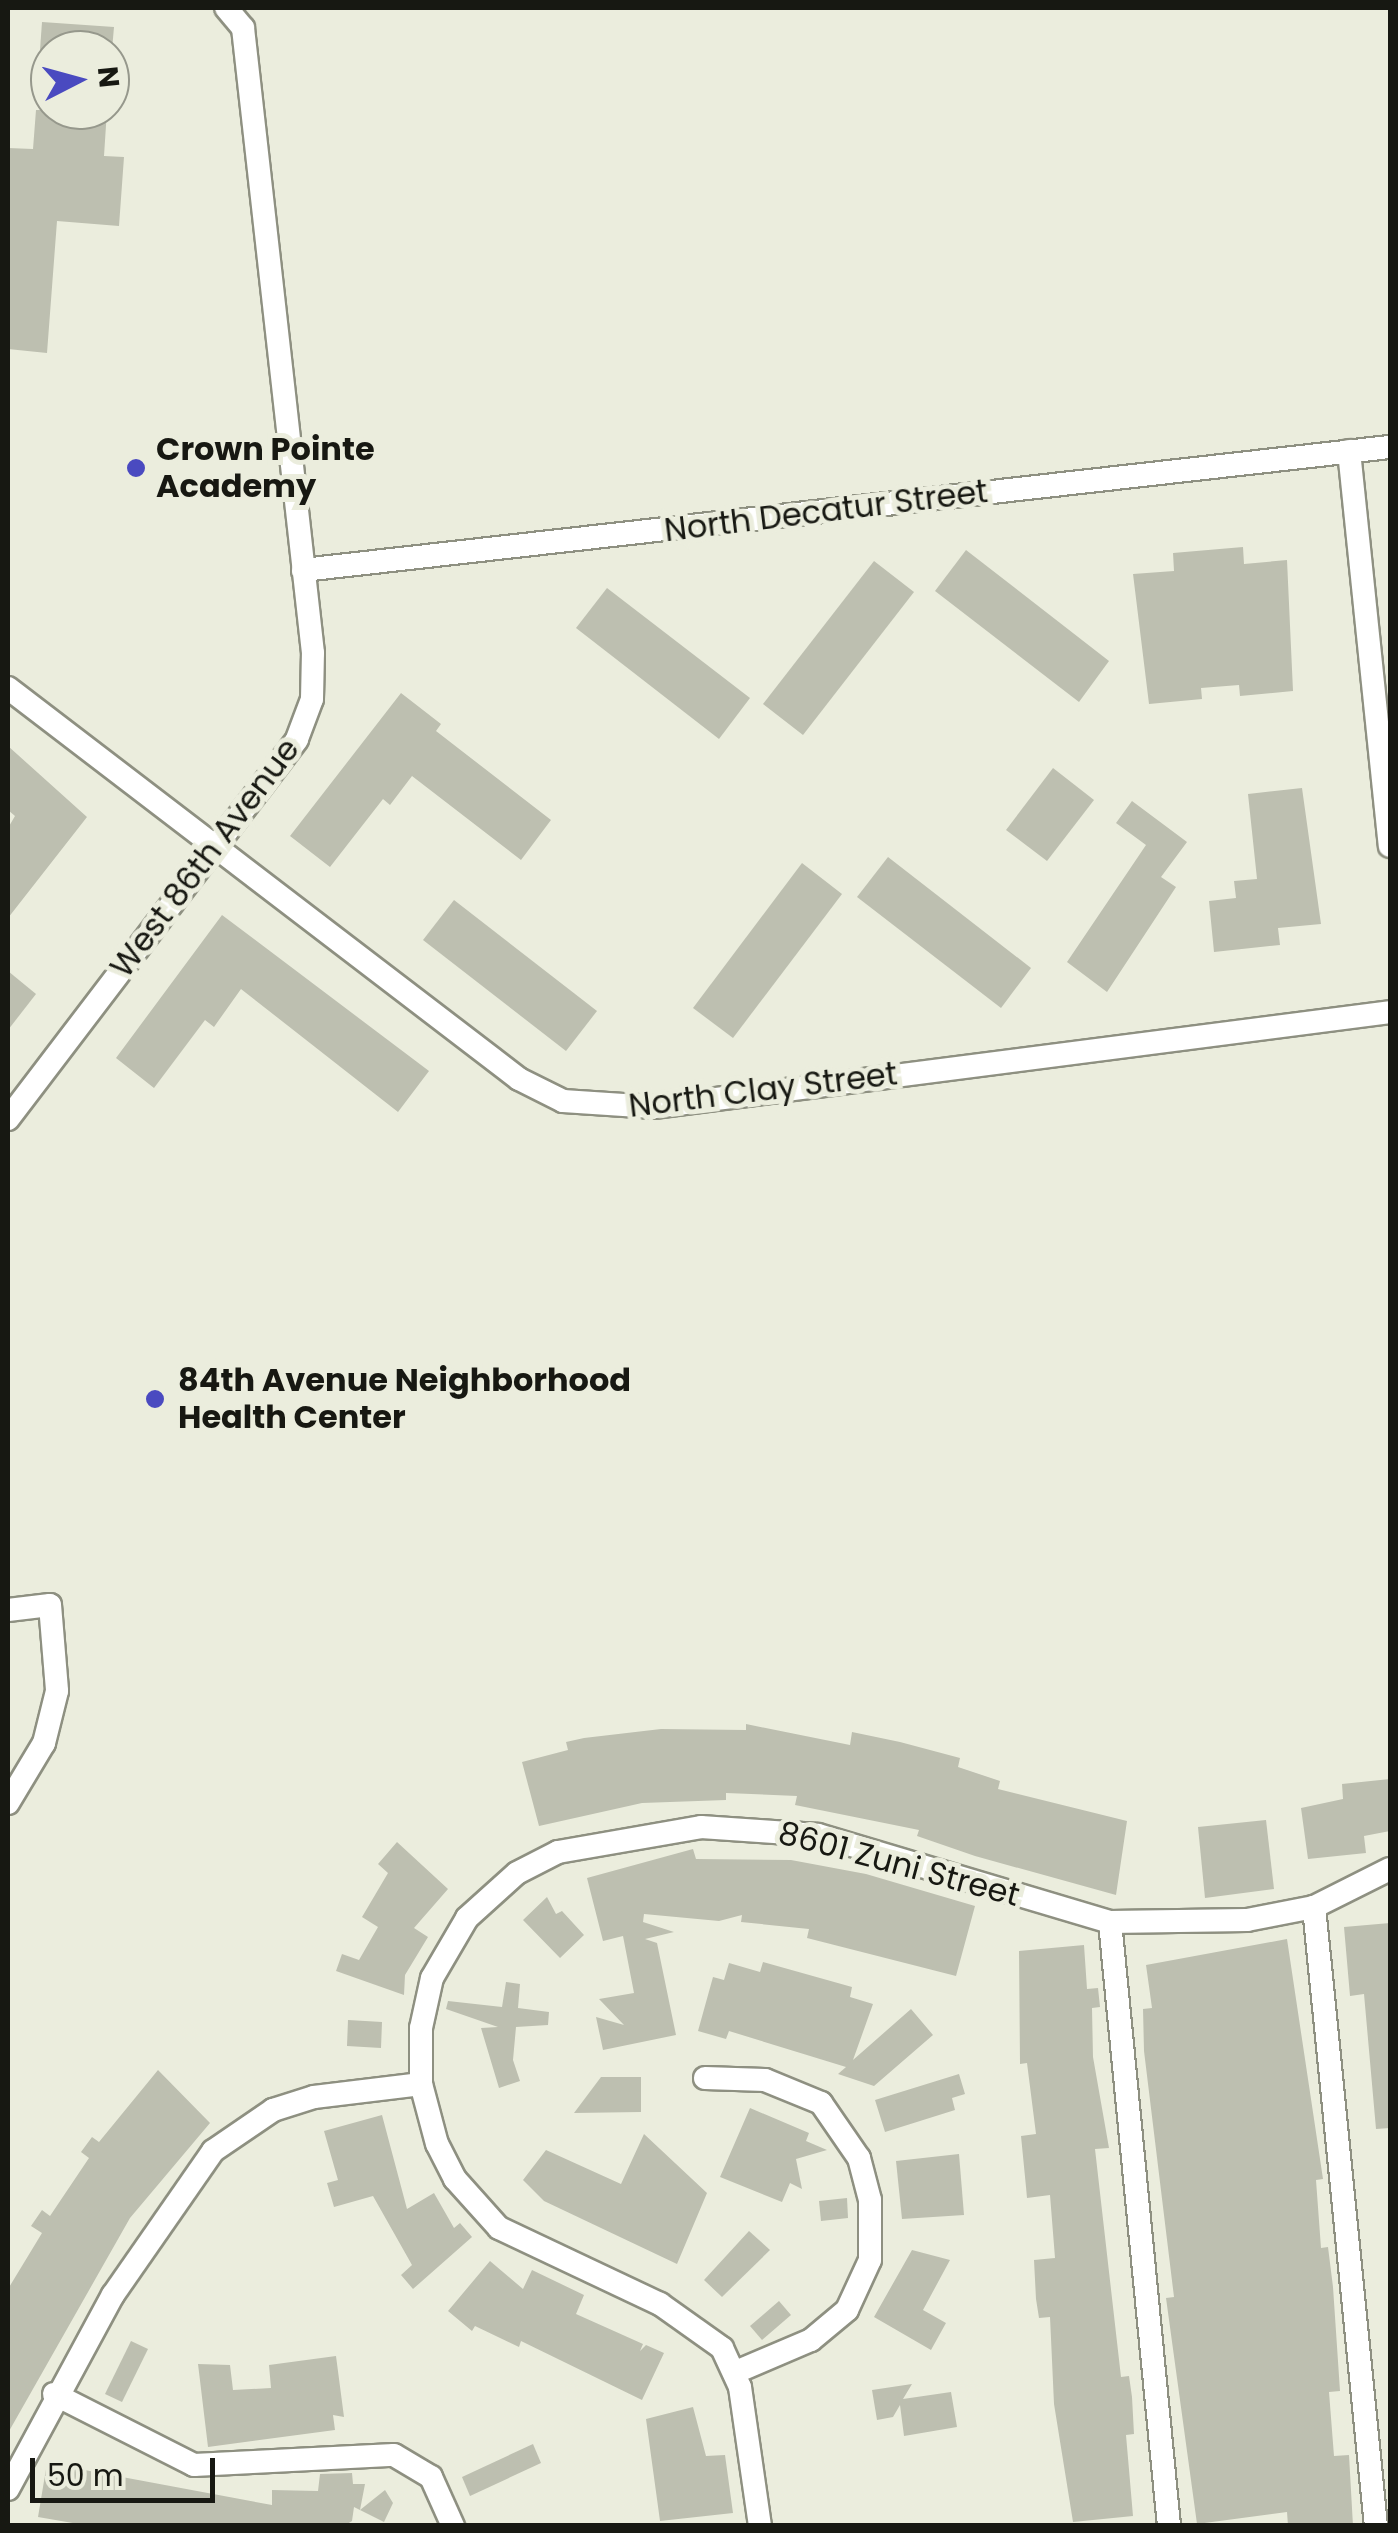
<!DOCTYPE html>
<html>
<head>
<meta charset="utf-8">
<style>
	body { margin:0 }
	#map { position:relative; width:1398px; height:2533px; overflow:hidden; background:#ebeddd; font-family:Poppins,sans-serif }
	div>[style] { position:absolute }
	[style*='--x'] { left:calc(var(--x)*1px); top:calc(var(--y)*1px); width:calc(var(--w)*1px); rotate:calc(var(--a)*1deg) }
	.building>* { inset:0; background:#bdbfb0 }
	.roads { filter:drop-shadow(2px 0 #8e9081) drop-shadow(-2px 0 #8e9081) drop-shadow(0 2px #8e9081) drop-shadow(0 -2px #8e9081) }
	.street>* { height:22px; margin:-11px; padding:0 11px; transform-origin:11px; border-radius:11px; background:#fff }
	.dots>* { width:28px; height:28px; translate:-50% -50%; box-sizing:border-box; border:5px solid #ebeddd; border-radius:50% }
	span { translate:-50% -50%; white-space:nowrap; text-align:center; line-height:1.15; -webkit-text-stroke:10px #ebeddd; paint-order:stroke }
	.poi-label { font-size:32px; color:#171812; font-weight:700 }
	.left { translate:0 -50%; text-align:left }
	.street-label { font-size:32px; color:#171812 }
	.frame { position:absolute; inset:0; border:10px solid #171812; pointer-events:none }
	.north { position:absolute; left:30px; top:30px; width:100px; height:100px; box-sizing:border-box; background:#ebeddd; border:2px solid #96988c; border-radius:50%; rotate:84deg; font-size:28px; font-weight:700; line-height:40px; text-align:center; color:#171812 }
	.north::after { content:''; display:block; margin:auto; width:35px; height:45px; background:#4a4ac0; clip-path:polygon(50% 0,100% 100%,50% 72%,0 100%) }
	.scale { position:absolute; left:30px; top:2458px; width:185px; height:45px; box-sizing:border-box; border:5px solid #171812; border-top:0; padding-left:12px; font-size:30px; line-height:35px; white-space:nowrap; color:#171812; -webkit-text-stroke:8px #ebeddd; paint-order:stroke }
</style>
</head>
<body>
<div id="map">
	<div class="building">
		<i style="clip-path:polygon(42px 22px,114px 27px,112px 50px,40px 50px)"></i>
		<i style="clip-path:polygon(36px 110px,107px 110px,104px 156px,124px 157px,119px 226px,57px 221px,47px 353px,8px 349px,8px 148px,33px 149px)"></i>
		<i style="clip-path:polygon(1243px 547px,1244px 564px,1287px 560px,1293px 691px,1240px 696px,1239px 685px,1201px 688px,1202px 699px,1149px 704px,1133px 574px,1174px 571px,1173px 553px)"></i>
		<i style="clip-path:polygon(966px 550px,1109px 661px,1079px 702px,935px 591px)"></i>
		<i style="clip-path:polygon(874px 561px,914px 592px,803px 735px,763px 704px)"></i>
		<i style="clip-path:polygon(607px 588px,750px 698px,719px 739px,576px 628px)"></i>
		<i style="clip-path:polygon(401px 693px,441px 724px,436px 731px,551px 820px,521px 860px,412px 776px,390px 805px,383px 799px,330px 867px,290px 836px)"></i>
		<i style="clip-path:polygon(8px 746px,87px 817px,8px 918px,8px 828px,15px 816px,8px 810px)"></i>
		<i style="clip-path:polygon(1053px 768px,1094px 800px,1047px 861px,1006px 830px)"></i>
		<i style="clip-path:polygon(1302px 788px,1321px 924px,1278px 928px,1280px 945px,1214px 952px,1209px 901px,1236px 898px,1234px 881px,1257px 879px,1248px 794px)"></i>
		<i style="clip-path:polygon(1132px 801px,1187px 842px,1161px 877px,1176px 887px,1107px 992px,1067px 962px,1146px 845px,1116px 823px)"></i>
		<i style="clip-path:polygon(888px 857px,1031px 968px,1001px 1008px,857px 897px)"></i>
		<i style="clip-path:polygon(802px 863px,842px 894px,733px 1038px,693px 1008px)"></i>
		<i style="clip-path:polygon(454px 900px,597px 1011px,566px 1051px,423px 940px)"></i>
		<i style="clip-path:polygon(222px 915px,429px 1071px,398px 1112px,241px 989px,214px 1027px,205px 1020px,154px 1088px,116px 1058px)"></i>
		<i style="clip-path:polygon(8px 971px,36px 994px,8px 1030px)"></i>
		<i style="clip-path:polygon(746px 1724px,850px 1745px,852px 1732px,900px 1742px,960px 1758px,958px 1767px,1000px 1781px,998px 1789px,1127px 1821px,1116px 1895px,975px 1856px,917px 1836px,919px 1830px,795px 1805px,797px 1796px,726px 1793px,726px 1800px,642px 1803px,539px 1826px,522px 1762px,568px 1750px,566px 1742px,584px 1738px,661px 1729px,746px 1730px)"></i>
		<i style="clip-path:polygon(1390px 1779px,1390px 1831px,1364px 1836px,1366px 1853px,1308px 1859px,1301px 1808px,1343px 1799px,1342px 1784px)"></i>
		<i style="clip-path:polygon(1266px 1820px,1274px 1889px,1205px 1898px,1198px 1827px)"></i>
		<i style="clip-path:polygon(397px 1842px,448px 1889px,414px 1928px,428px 1937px,405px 1975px,404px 1995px,336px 1971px,342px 1954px,359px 1960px,378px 1927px,362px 1917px,388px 1873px,378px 1864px)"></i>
		<i style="clip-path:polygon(693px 1849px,696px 1859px,791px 1860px,866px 1874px,975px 1906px,956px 1976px,807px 1938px,809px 1929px,741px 1922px,742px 1915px,719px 1921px,644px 1914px,643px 1922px,674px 1932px,645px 1939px,657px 1943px,676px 2035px,603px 2050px,596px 2017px,624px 2025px,599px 1999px,634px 1993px,623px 1936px,603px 1941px,587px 1878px)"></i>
		<i style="clip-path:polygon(547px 1897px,556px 1914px,562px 1911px,584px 1935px,560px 1958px,523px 1920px)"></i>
		<i style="clip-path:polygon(1390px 1923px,1390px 2128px,1376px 2129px,1364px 1994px,1350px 1996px,1344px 1927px)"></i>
		<i style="clip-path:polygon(1287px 1939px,1323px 2179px,1316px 2180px,1321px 2248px,1328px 2247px,1333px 2287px,1340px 2391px,1329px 2392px,1334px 2456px,1349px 2455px,1353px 2526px,1288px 2526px,1287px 2512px,1197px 2524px,1166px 2298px,1174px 2297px,1144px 2051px,1143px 2009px,1152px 2008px,1146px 1965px)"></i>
		<i style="clip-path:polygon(1084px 1945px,1087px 1989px,1098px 1988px,1100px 2007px,1092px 2008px,1093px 2057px,1109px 2148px,1095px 2149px,1121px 2377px,1129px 2376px,1132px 2397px,1134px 2434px,1126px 2435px,1133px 2516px,1073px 2522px,1054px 2404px,1050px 2317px,1039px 2318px,1036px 2299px,1034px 2260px,1055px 2258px,1050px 2195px,1027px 2198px,1026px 2187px,1021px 2136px,1036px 2134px,1027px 2063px,1020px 2064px,1019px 1951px)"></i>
		<i style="clip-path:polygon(763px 1962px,852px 1987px,850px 1997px,873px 2004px,853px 2060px,911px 2009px,933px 2035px,874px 2086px,838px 2074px,846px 2067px,729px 2031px,726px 2039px,698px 2031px,713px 1977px,724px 1980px,729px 1963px,760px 1972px)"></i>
		<i style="clip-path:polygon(506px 1982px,520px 1984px,518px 2008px,549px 2012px,548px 2025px,516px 2027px,513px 2060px,520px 2081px,499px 2088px,481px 2028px,498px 2027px,446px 2009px,448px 2001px,502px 2007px)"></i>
		<i style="clip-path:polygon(348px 2020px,382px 2022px,381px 2048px,347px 2046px)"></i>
		<i style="clip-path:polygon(158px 2070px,210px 2123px,130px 2218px,8px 2433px,8px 2289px,42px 2233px,31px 2226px,42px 2210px,50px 2216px,89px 2158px,81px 2152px,92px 2137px,99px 2142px)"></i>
		<i style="clip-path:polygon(959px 2074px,965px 2094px,952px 2098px,955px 2110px,885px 2132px,875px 2100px)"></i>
		<i style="clip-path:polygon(601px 2077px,641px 2077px,641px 2112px,574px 2113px)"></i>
		<i style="clip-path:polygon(750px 2108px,809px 2133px,806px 2141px,827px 2150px,796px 2159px,802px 2189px,790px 2183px,782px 2202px,720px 2177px)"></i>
		<i style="clip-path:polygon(382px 2115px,407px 2209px,434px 2193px,454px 2228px,460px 2223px,472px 2237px,413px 2289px,401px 2275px,412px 2265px,373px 2196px,334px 2207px,327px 2183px,338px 2180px,324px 2131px)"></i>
		<i style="clip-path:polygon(644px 2134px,707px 2193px,677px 2264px,544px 2201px,523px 2180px,546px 2150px,621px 2184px)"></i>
		<i style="clip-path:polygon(959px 2154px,964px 2215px,902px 2219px,896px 2161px)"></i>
		<i style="clip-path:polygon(847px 2198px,848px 2218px,821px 2221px,819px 2201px)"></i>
		<i style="clip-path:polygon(749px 2231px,770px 2250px,722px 2297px,704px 2280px)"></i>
		<i style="clip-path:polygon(912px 2250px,950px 2260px,923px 2310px,946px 2323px,931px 2350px,874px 2317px)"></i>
		<i style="clip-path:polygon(490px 2261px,523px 2289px,532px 2270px,584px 2295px,576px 2314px,643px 2344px,640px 2351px,646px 2345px,664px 2353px,642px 2400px,521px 2341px,519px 2347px,475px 2326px,472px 2331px,448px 2311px)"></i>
		<i style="clip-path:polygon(779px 2301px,791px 2315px,762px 2340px,750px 2326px)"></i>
		<i style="clip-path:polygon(131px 2341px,148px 2349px,122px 2402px,105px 2394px)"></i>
		<i style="clip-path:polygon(336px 2356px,344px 2417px,333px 2415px,335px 2430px,208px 2447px,198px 2364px,230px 2365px,233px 2390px,271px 2388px,269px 2365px)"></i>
		<i style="clip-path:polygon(912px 2384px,903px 2399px,951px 2392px,957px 2427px,904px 2436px,900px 2405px,893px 2417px,877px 2420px,872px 2390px)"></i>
		<i style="clip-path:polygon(693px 2407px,706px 2456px,725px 2455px,733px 2513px,660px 2521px,646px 2419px)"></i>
		<i style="clip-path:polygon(533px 2444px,541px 2463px,470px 2496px,462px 2477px)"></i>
		<i style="clip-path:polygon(47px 2463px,272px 2505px,272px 2490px,318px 2491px,320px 2474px,352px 2473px,353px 2484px,365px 2484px,360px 2510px,354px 2507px,352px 2521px,344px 2526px,90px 2526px,38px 2517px)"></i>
		<i style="clip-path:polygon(385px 2490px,393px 2503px,384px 2522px,360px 2510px)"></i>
	</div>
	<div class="roads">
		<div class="street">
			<i style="--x:1349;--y:451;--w:397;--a:84.1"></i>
			<i style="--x:303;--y:570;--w:1094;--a:-6.46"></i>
			<i style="--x:8;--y:688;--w:643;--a:37.42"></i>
			<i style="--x:519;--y:1079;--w:49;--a:26.6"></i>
			<i style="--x:563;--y:1101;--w:91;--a:3.8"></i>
			<i style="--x:654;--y:1107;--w:742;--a:-7.35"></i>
			<i style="--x:8;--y:1119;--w:477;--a:-52.7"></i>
			<i style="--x:297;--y:739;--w:43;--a:-69.4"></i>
			<i style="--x:312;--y:699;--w:46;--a:-88.8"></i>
			<i style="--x:313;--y:653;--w:629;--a:-96.39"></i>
			<i style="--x:243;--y:28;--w:26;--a:-130"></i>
			<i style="--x:8;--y:1610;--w:42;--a:-6.8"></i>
			<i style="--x:50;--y:1605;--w:86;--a:85.3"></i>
			<i style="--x:57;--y:1691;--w:54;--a:104"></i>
			<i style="--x:44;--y:1743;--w:70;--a:121"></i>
			<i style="--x:1314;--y:1907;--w:622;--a:84.28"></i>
			<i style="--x:1110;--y:1922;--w:607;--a:84.42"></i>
			<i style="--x:705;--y:2078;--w:60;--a:1.9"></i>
			<i style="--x:765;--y:2080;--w:61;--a:22.3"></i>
			<i style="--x:821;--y:2103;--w:67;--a:55.4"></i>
			<i style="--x:859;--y:2158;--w:43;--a:75.3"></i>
			<i style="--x:870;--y:2200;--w:60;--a:90"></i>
			<i style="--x:870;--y:2260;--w:55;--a:114.7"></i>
			<i style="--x:847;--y:2310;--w:47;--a:140.2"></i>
			<i style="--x:811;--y:2340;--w:82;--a:156.9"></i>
			<i style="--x:54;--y:2394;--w:157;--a:26.9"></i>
			<i style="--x:194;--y:2465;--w:200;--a:-2.9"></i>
			<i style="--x:394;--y:2455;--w:43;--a:30.7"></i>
			<i style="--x:431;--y:2477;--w:54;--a:65.8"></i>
			<i style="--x:8;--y:2489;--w:221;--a:-61.6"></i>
			<i style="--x:113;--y:2295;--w:175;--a:-55.2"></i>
			<i style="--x:213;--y:2151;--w:73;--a:-34.3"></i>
			<i style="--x:273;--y:2110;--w:43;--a:-17.6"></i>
			<i style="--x:314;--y:2097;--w:108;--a:-6.9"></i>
			<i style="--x:760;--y:2526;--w:140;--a:-98.2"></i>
			<i style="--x:740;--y:2387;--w:43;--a:-114.8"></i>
			<i style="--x:722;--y:2348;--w:76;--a:-144.6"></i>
			<i style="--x:660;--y:2304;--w:178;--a:-154.7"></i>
			<i style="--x:499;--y:2228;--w:66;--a:-131.9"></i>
			<i style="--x:455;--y:2179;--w:39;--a:-117"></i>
			<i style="--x:437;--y:2144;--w:62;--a:-104.9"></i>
			<i style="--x:421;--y:2084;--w:56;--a:-90"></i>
			<i style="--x:421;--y:2028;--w:51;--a:-77.6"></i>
			<i style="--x:432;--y:1978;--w:69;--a:-59.7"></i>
			<i style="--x:467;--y:1918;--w:67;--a:-42"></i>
			<i style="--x:517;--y:1873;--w:46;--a:-27.1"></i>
			<i style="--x:558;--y:1852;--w:145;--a:-9.9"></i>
			<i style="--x:701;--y:1827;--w:117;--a:3.9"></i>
			<i style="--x:818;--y:1835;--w:305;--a:16.6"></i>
			<i style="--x:1110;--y:1922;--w:137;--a:-0.8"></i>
			<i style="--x:1247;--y:1920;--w:68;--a:-11"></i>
			<i style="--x:1314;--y:1907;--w:85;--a:-26.6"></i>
		</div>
	</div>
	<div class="dots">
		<i style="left:136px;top:468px;background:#4a4ac0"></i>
		<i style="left:155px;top:1399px;background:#4a4ac0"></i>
	</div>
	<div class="poi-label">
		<span class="left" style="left:156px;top:468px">Crown Pointe<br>Academy</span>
		<span class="left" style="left:178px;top:1399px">84th Avenue Neighborhood<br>Health Center</span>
	</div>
	<div class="street-label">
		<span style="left:826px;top:511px;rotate:-7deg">North Decatur Street</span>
		<span style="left:205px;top:858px;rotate:-53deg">West 86th Avenue</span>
		<span style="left:763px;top:1090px;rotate:-7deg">North Clay Street</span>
		<span style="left:899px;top:1864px;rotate:15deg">8601 Zuni Street</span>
	</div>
	<div class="frame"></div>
	<div class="north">N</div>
	<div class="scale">50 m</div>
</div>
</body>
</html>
